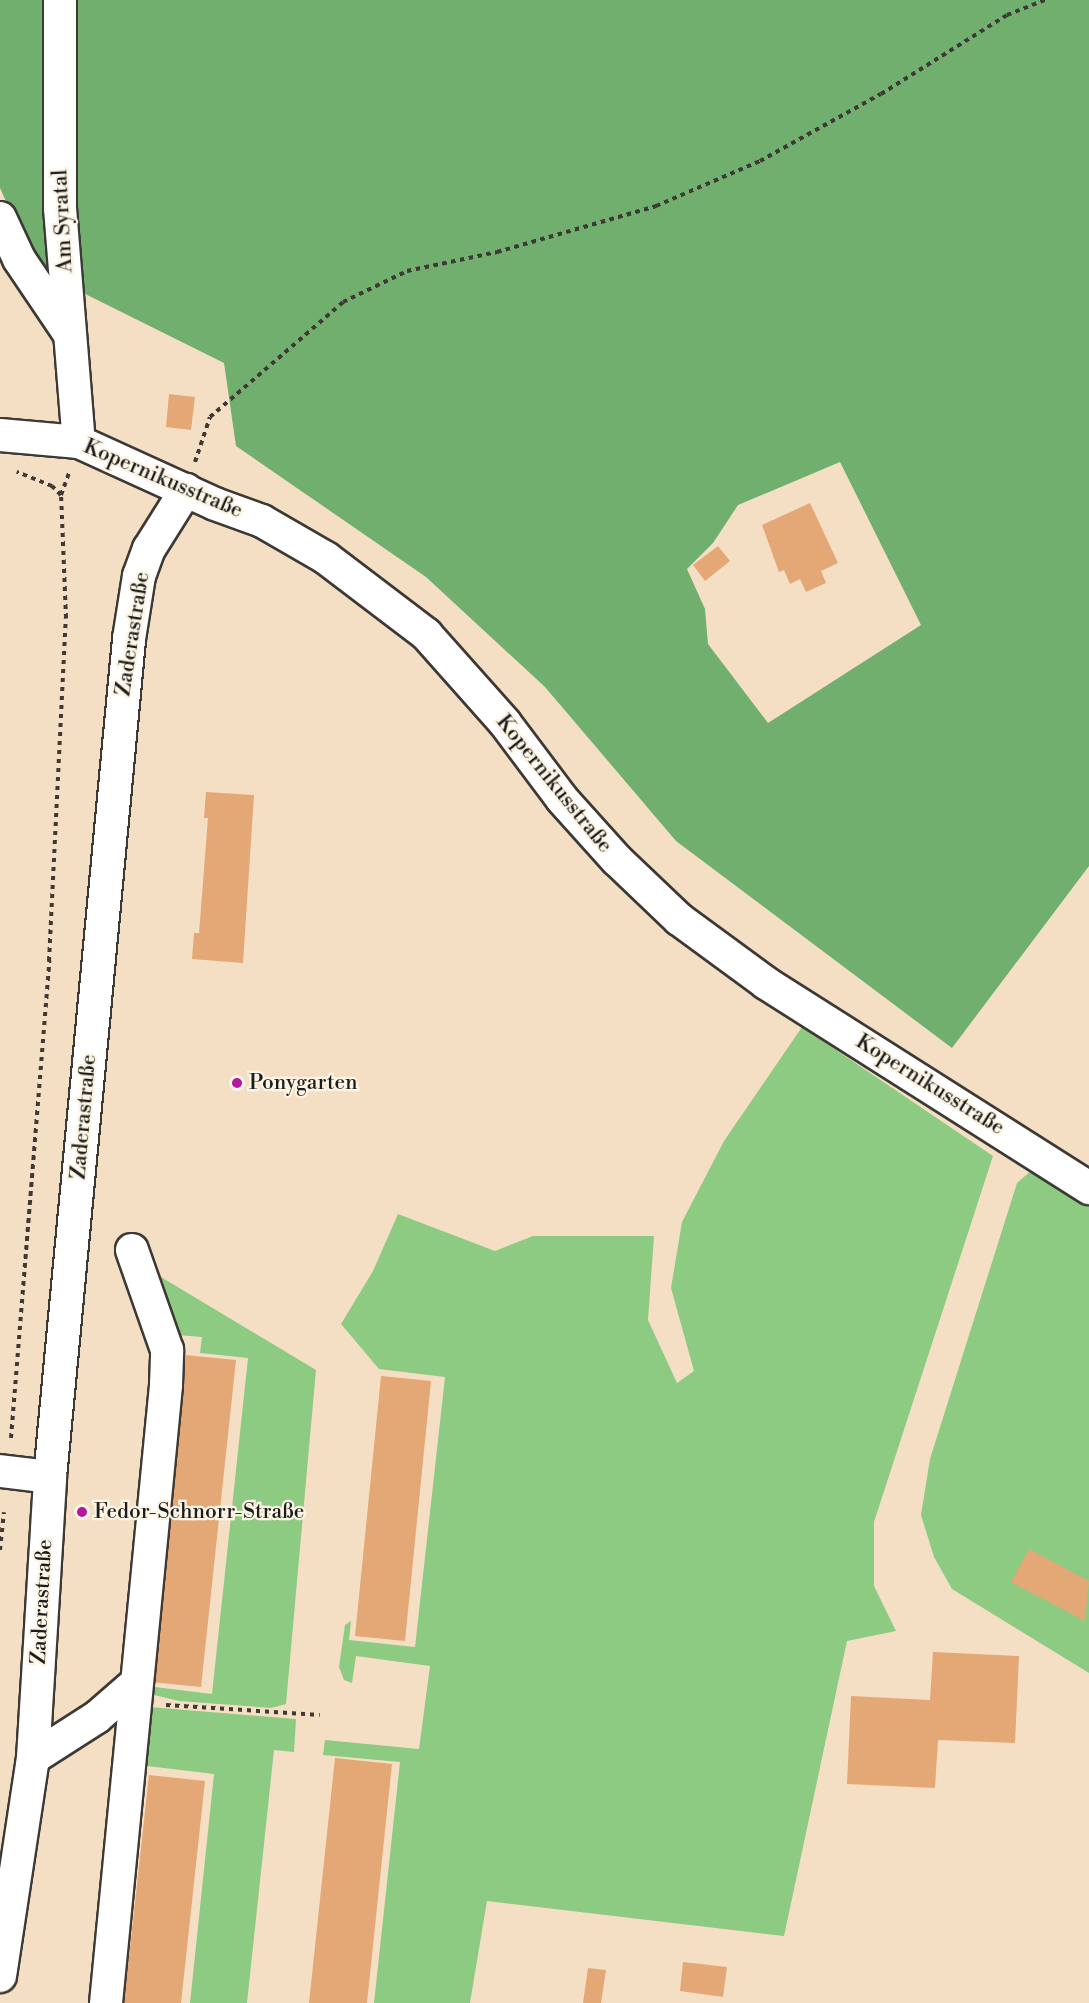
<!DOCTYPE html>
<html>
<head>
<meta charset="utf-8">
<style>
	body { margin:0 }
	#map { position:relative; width:1089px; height:2003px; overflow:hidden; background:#f5dfc4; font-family:"Libre Bodoni",serif }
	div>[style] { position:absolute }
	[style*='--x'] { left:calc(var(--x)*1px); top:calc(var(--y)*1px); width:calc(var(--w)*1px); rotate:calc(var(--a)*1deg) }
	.green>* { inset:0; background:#8ccb81 }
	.forest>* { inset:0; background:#71af6f }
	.building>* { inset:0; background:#e4a776 }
	.path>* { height:4px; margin-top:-2px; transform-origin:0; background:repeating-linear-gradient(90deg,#3d3935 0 4.5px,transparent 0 9px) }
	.roads { filter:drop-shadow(2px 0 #3d3935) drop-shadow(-2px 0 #3d3935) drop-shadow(0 2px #3d3935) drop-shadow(0 -2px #3d3935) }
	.minor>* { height:32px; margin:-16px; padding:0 16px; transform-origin:16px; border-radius:16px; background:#fff }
	.dots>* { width:16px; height:16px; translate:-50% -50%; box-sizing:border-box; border:3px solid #fcf5e5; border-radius:50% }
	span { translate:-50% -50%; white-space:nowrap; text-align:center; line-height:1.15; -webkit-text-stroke:4.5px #fcf5e5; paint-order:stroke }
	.street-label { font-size:21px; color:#1c1c1c }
	.poi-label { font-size:21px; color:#1c1c1c }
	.left { translate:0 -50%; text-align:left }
</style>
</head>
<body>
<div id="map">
	<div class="green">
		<i style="clip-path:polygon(802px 1027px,993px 1156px,874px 1522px,874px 1586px,896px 1631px,847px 1641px,784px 1936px,487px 1901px,470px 2003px,374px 2003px,400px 1762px,323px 1755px,325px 1740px,419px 1749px,430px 1666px,356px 1656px,352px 1683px,344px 1680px,339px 1667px,345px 1625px,351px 1621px,349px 1640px,415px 1647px,445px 1377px,379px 1369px,341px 1324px,373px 1271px,398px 1214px,495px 1251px,533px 1236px,654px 1236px,648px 1320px,677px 1383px,694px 1371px,671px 1288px,682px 1222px,724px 1141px)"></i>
		<i style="clip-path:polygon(1032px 1170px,1089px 1205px,1089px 1673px,952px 1589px,934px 1557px,921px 1515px,930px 1459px,1017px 1183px)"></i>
		<i style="clip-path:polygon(156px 1274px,316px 1370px,286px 1704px,271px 1708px,179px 1701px,150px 1694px,147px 1686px,212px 1694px,248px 1358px,200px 1353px,202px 1337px,177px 1335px)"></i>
		<i style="clip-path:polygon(149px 1707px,296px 1719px,294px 1752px,274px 1750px,247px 2003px,190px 2003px,214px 1774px,139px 1765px)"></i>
	</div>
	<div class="forest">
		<i style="clip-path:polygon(evenodd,0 0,1089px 0,1089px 866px,952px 1048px,676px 841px,545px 687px,426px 577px,236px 446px,224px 363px,37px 270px,0 188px,0 0,840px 462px,921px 625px,768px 723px,708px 644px,705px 609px,687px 569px,713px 543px,738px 505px,840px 462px)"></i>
	</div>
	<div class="building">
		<i style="clip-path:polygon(169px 394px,195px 397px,191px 430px,166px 427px)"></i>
		<i style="clip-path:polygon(810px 503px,838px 563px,821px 571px,826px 583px,806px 592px,800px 579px,790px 584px,784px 570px,779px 572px,762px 525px)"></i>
		<i style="clip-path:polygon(718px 546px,730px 561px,705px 581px,693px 565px)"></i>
		<i style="clip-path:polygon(206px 792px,254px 795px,243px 963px,192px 959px,194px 933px,199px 933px,208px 818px,204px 818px)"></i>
		<i style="clip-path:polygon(185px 1355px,236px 1360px,201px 1687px,151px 1682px)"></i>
		<i style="clip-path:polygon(381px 1376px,431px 1381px,405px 1641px,355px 1636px)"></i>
		<i style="clip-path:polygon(1029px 1549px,1089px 1581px,1085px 1621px,1011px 1582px)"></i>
		<i style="clip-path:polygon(933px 1652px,1019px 1656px,1015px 1743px,938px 1740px,935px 1788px,847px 1784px,851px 1696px,930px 1700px)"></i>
		<i style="clip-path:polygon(335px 1758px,392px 1764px,367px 2003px,309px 2003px)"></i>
		<i style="clip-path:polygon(149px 1775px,205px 1781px,181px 2003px,124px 2003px)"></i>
		<i style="clip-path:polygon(683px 1962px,727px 1967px,723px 1997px,680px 1991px)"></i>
		<i style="clip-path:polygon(588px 1968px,606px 1970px,601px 2003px,583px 2003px)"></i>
	</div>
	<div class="path">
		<i style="--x:195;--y:462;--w:47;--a:-71.6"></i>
		<i style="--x:210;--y:417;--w:176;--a:-40.8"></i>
		<i style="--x:343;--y:302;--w:71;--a:-25.8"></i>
		<i style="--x:407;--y:271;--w:92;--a:-11.9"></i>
		<i style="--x:497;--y:252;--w:166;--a:-16.1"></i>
		<i style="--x:656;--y:206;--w:113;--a:-23.4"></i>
		<i style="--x:760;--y:161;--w:138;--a:-29"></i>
		<i style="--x:881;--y:94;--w:149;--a:-32.1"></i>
		<i style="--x:1007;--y:15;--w:41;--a:-21.5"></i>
		<i style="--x:61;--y:495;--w:23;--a:-70"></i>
		<i style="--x:11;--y:1438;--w:479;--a:-85.4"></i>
		<i style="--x:49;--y:961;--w:343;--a:-87.2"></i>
		<i style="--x:66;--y:618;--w:123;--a:-92.3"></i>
		<i style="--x:61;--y:495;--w:13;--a:-135"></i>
		<i style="--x:52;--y:486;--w:38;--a:-158"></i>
		<i style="--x:0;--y:1550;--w:38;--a:-84"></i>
		<i style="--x:166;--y:1705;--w:154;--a:3.7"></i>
	</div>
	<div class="roads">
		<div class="minor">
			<i style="--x:60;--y:0;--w:208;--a:90"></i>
			<i style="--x:60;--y:208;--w:235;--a:85.4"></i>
			<i style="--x:0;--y:218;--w:45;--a:65.1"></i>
			<i style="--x:19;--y:259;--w:89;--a:56"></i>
			<i style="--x:0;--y:435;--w:79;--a:5.1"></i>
			<i style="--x:79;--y:442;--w:149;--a:24.5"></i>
			<i style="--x:215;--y:504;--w:50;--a:19.9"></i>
			<i style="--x:262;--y:521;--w:74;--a:30"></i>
			<i style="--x:326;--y:558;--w:126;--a:37.2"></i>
			<i style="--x:426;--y:634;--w:119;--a:48.4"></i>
			<i style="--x:505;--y:723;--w:95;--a:53.1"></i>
			<i style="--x:562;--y:799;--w:82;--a:48"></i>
			<i style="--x:617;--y:860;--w:86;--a:43.6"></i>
			<i style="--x:679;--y:919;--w:108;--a:36.3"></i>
			<i style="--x:766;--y:983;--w:383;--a:32.4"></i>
			<i style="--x:0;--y:1471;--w:50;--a:6.8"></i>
			<i style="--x:33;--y:1758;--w:76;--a:-32.6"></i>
			<i style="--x:97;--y:1717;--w:49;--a:-40.9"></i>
			<i style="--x:0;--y:1976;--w:220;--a:-81.4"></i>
			<i style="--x:33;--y:1758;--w:282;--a:-86.5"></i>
			<i style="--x:50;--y:1477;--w:842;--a:-84.61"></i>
			<i style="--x:129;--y:639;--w:64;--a:-81"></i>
			<i style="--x:139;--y:576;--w:29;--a:-70"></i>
			<i style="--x:149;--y:549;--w:70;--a:-57.9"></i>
			<i style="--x:106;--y:2003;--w:621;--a:-84.45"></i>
			<i style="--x:166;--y:1385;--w:35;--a:-88"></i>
			<i style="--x:167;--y:1350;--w:106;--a:-109.3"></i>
		</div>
	</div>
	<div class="dots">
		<i style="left:237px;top:1083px;background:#b5179e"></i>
		<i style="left:82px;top:1512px;background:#b5179e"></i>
	</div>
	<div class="street-label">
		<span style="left:63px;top:221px;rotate:-93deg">Am Syratal</span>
		<span style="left:163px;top:479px;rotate:23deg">Kopernikusstraße</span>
		<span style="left:133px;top:634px;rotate:-81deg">Zaderastraße</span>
		<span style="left:554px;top:784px;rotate:51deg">Kopernikusstraße</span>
		<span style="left:930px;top:1085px;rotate:32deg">Kopernikusstraße</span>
		<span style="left:84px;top:1117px;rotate:-85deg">Zaderastraße</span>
		<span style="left:42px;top:1602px;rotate:-87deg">Zaderastraße</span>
	</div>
	<div class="poi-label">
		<span class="left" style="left:249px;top:1083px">Ponygarten</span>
		<span class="left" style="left:94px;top:1512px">Fedor-Schnorr-Straße</span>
	</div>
</div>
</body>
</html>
